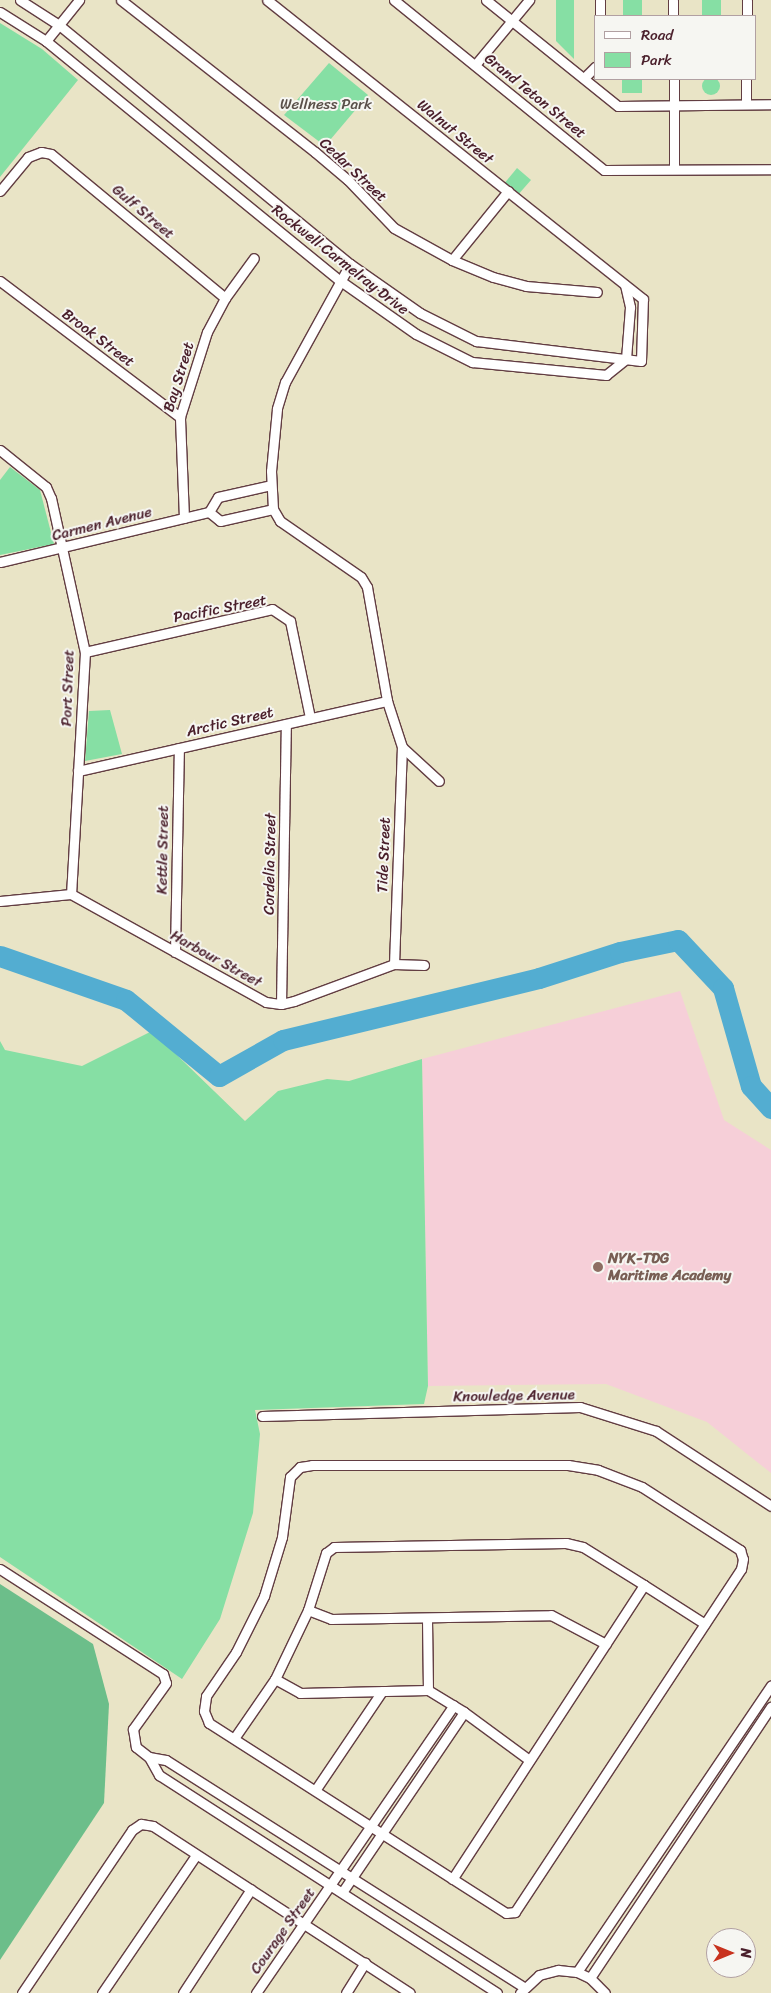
<!DOCTYPE html>
<html>
<head>
<meta charset="utf-8">
<style>
	body { margin:0 }
	#map { position:relative; width:771px; height:1993px; overflow:hidden; background:#e9e4c6; font-family:Sriracha,sans-serif }
	div>[style] { position:absolute }
	[style*='--x'] { left:calc(var(--x)*1px); top:calc(var(--y)*1px); width:calc(var(--w)*1px); rotate:calc(var(--a)*1deg) }
	.built>* { inset:0; background:#f6cfd8 }
	.green>* { inset:0; background:#86dfa4 }
	.round { border-radius:50% }
	.forest>* { inset:0; background:#6cbe8a }
	.river>* { height:21px; margin:-10.5px; padding:0 10.5px; transform-origin:10.5px; border-radius:10.5px; background:#53add1 }
	.roads { filter:drop-shadow(1px 0 #623d42) drop-shadow(-1px 0 #623d42) drop-shadow(0 1px #623d42) drop-shadow(0 -1px #623d42) }
	.street>* { height:9px; margin:-4.5px; padding:0 4.5px; transform-origin:4.5px; border-radius:4.5px; background:#fff }
	.dots>* { width:14px; height:14px; translate:-50% -50%; box-sizing:border-box; border:2px solid #f6f6f2; border-radius:50% }
	span { translate:-50% -50%; white-space:nowrap; text-align:center; line-height:1.15; -webkit-text-stroke:4px #f6f6f2; paint-order:stroke }
	.street-label { font-size:15px; color:#4a1f2b }
	.park-label { font-size:15px; color:#594f49 }
	.education-label { font-size:15px; color:#785e54; font-weight:700 }
	.left { translate:0 -50%; text-align:left }
	.legend { position:absolute; left:594px; top:15px; width:162px; height:65px; box-sizing:border-box; background:#f6f6f2; border:1px solid #b1a0a2; margin:0; padding:6px 9px; list-style:none; font-size:15px; color:#4a1f2b }
	.legend li { display:flex; align-items:center; gap:10px; height:25px }
	.legend b { width:25px; border:1px solid #b1a0a2 }
	.north { position:absolute; left:706px; top:1928px; width:50px; height:50px; box-sizing:border-box; background:#f6f6f2; border:1px solid #b1a0a2; border-radius:50%; rotate:90deg; font-size:14px; font-weight:700; line-height:20px; text-align:center; color:#4a1f2b }
	.north::after { content:''; display:block; margin:auto; width:18px; height:22px; background:#c8321e; clip-path:polygon(50% 0,100% 100%,50% 72%,0 100%) }
</style>
</head>
<body>
<div id="map">
	<div class="built">
		<i style="clip-path:polygon(680px 991px,724px 1120px,771px 1150px,771px 1473px,707px 1422px,606px 1384px,428px 1386px,422px 1059px)"></i>
	</div>
	<div class="green">
		<i style="clip-path:polygon(556px 0,574px 0,574px 59px,556px 41px)"></i>
		<i style="clip-path:polygon(623px 0,642px 0,642px 16px,623px 16px)"></i>
		<i style="clip-path:polygon(702px 0,721px 0,721px 16px,702px 16px)"></i>
		<i style="clip-path:polygon(0 23px,42px 49px,78px 80px,0 177px)"></i>
		<i style="clip-path:polygon(329px 63px,368px 95px,325px 146px,284px 115px)"></i>
		<i class="round" style="left:702px;top:77px;width:18px;height:18px"></i>
		<i style="clip-path:polygon(622px 79px,642px 79px,642px 93px,622px 93px)"></i>
		<i style="clip-path:polygon(517px 168px,531px 180px,517px 196px,503px 185px)"></i>
		<i style="clip-path:polygon(10px 467px,40px 490px,54px 544px,0 555px,0 480px)"></i>
		<i style="clip-path:polygon(110px 710px,122px 754px,85px 761px,89px 711px)"></i>
		<i style="clip-path:polygon(152px 1031px,245px 1121px,278px 1091px,327px 1079px,349px 1081px,422px 1059px,428px 1386px,424px 1404px,255px 1410px,260px 1434px,253px 1513px,220px 1619px,182px 1679px,0 1557px,0 1041px,5px 1050px,82px 1066px)"></i>
	</div>
	<div class="forest">
		<i style="clip-path:polygon(0 1584px,93px 1644px,109px 1704px,104px 1803px,0 1960px)"></i>
	</div>
	<div class="river">
		<i style="--x:0;--y:956;--w:133;--a:19.2"></i>
		<i style="--x:126;--y:1000;--w:120;--a:39.3"></i>
		<i style="--x:219;--y:1076;--w:73;--a:-29.4"></i>
		<i style="--x:283;--y:1040;--w:263;--a:-13.6"></i>
		<i style="--x:539;--y:978;--w:85;--a:-17.8"></i>
		<i style="--x:620;--y:952;--w:59;--a:-11.7"></i>
		<i style="--x:678;--y:940;--w:66;--a:46.8"></i>
		<i style="--x:723;--y:988;--w:102;--a:74.1"></i>
		<i style="--x:751;--y:1086;--w:30;--a:48"></i>
	</div>
	<div class="roads">
		<div class="street">
			<i style="--x:20;--y:0;--w:46;--a:32.7"></i>
			<i style="--x:59;--y:25;--w:377;--a:39.4"></i>
			<i style="--x:350;--y:264;--w:85;--a:35"></i>
			<i style="--x:420;--y:313;--w:63;--a:26.6"></i>
			<i style="--x:476;--y:341;--w:166;--a:6.9"></i>
			<i style="--x:641;--y:361;--w:62;--a:-88.2"></i>
			<i style="--x:643;--y:299;--w:480;--a:-141.5"></i>
			<i style="--x:121;--y:0;--w:246;--a:38.1"></i>
			<i style="--x:315;--y:152;--w:43;--a:40.3"></i>
			<i style="--x:348;--y:180;--w:66;--a:46.2"></i>
			<i style="--x:394;--y:228;--w:66;--a:28.9"></i>
			<i style="--x:452;--y:260;--w:44;--a:22.5"></i>
			<i style="--x:493;--y:277;--w:34;--a:15"></i>
			<i style="--x:526;--y:286;--w:71;--a:4.8"></i>
			<i style="--x:394;--y:0;--w:270;--a:39"></i>
			<i style="--x:604;--y:170;--w:167;--a:-0.3"></i>
			<i style="--x:486;--y:0;--w:169;--a:38.8"></i>
			<i style="--x:618;--y:106;--w:153;--a:-0.7"></i>
			<i style="--x:673;--y:0;--w:16;--a:90"></i>
			<i style="--x:0;--y:12;--w:54;--a:32.2"></i>
			<i style="--x:46;--y:41;--w:382;--a:39.2"></i>
			<i style="--x:342;--y:282;--w:90;--a:35.1"></i>
			<i style="--x:416;--y:334;--w:63;--a:26.6"></i>
			<i style="--x:472;--y:362;--w:135;--a:5.5"></i>
			<i style="--x:606;--y:375;--w:26;--a:-39"></i>
			<i style="--x:600;--y:16;--w:16;--a:-90"></i>
			<i style="--x:747;--y:16;--w:16;--a:-90"></i>
			<i style="--x:46;--y:41;--w:53;--a:-51.2"></i>
			<i style="--x:475;--y:65;--w:85;--a:-50.3"></i>
			<i style="--x:584;--y:78;--w:16;--a:-45"></i>
			<i style="--x:674;--y:79;--w:90;--a:90"></i>
			<i style="--x:746;--y:104;--w:25;--a:-90"></i>
			<i style="--x:0;--y:191;--w:44;--a:-50.5"></i>
			<i style="--x:28;--y:157;--w:14;--a:-21"></i>
			<i style="--x:41;--y:152;--w:10;--a:11"></i>
			<i style="--x:51;--y:154;--w:226;--a:39.6"></i>
			<i style="--x:452;--y:260;--w:89;--a:-50.9"></i>
			<i style="--x:350;--y:264;--w:135;--a:118.8"></i>
			<i style="--x:285;--y:382;--w:28;--a:107"></i>
			<i style="--x:277;--y:409;--w:62;--a:95.5"></i>
			<i style="--x:271;--y:471;--w:38;--a:87"></i>
			<i style="--x:273;--y:509;--w:14;--a:60"></i>
			<i style="--x:280;--y:521;--w:98;--a:34.7"></i>
			<i style="--x:361;--y:577;--w:12;--a:59"></i>
			<i style="--x:367;--y:587;--w:116;--a:80"></i>
			<i style="--x:387;--y:701;--w:48;--a:71.9"></i>
			<i style="--x:402;--y:747;--w:50;--a:42.6"></i>
			<i style="--x:0;--y:281;--w:226;--a:37.1"></i>
			<i style="--x:625;--y:285;--w:23;--a:77"></i>
			<i style="--x:630;--y:307;--w:52;--a:94.4"></i>
			<i style="--x:0;--y:450;--w:59;--a:38.8"></i>
			<i style="--x:46;--y:487;--w:12;--a:66"></i>
			<i style="--x:51;--y:498;--w:158;--a:77.6"></i>
			<i style="--x:85;--y:652;--w:242;--a:93.3"></i>
			<i style="--x:209;--y:512;--w:14;--a:39"></i>
			<i style="--x:220;--y:521;--w:54;--a:-12.8"></i>
			<i style="--x:184;--y:518;--w:101;--a:-92.3"></i>
			<i style="--x:180;--y:417;--w:89;--a:-72.4"></i>
			<i style="--x:207;--y:332;--w:38;--a:-62"></i>
			<i style="--x:225;--y:298;--w:49;--a:-54.1"></i>
			<i style="--x:0;--y:562;--w:215;--a:-13.5"></i>
			<i style="--x:209;--y:512;--w:17;--a:-59"></i>
			<i style="--x:218;--y:497;--w:54;--a:-12.8"></i>
			<i style="--x:85;--y:652;--w:192;--a:-12.9"></i>
			<i style="--x:272;--y:609;--w:22;--a:34"></i>
			<i style="--x:290;--y:621;--w:99;--a:78.3"></i>
			<i style="--x:78;--y:771;--w:317;--a:-12.8"></i>
			<i style="--x:0;--y:901;--w:71;--a:-5.6"></i>
			<i style="--x:71;--y:894;--w:223;--a:29"></i>
			<i style="--x:266;--y:1002;--w:15;--a:8"></i>
			<i style="--x:281;--y:1004;--w:13;--a:-13"></i>
			<i style="--x:294;--y:1001;--w:107;--a:-20.3"></i>
			<i style="--x:394;--y:964;--w:30;--a:2"></i>
			<i style="--x:175;--y:952;--w:204;--a:-88.9"></i>
			<i style="--x:394;--y:964;--w:217;--a:-87.9"></i>
			<i style="--x:281;--y:1004;--w:280;--a:-89"></i>
			<i style="--x:262;--y:1416;--w:318;--a:-1.6"></i>
			<i style="--x:580;--y:1407;--w:80;--a:17.5"></i>
			<i style="--x:656;--y:1431;--w:137;--a:33.1"></i>
			<i style="--x:312;--y:1465;--w:256;--a:0"></i>
			<i style="--x:568;--y:1465;--w:30;--a:9"></i>
			<i style="--x:598;--y:1470;--w:47;--a:21.1"></i>
			<i style="--x:642;--y:1487;--w:117;--a:32.7"></i>
			<i style="--x:740;--y:1550;--w:9;--a:72"></i>
			<i style="--x:743;--y:1559;--w:10;--a:101"></i>
			<i style="--x:741;--y:1569;--w:411;--a:123.4"></i>
			<i style="--x:515;--y:1912;--w:9;--a:174"></i>
			<i style="--x:506;--y:1913;--w:353;--a:-147.4"></i>
			<i style="--x:209;--y:1723;--w:13;--a:-113"></i>
			<i style="--x:204;--y:1711;--w:15;--a:-82"></i>
			<i style="--x:206;--y:1696;--w:53;--a:-55.7"></i>
			<i style="--x:236;--y:1652;--w:63;--a:-63.4"></i>
			<i style="--x:264;--y:1596;--w:62;--a:-73"></i>
			<i style="--x:282;--y:1537;--w:61;--a:-82.4"></i>
			<i style="--x:290;--y:1477;--w:14;--a:-45"></i>
			<i style="--x:300;--y:1467;--w:12;--a:-9"></i>
			<i style="--x:0;--y:1569;--w:194;--a:32.8"></i>
			<i style="--x:163;--y:1674;--w:9;--a:72"></i>
			<i style="--x:166;--y:1683;--w:57;--a:125.7"></i>
			<i style="--x:133;--y:1729;--w:18;--a:81"></i>
			<i style="--x:136;--y:1747;--w:16;--a:38"></i>
			<i style="--x:149;--y:1757;--w:21;--a:61"></i>
			<i style="--x:159;--y:1775;--w:402;--a:32.8"></i>
			<i style="--x:644;--y:1585;--w:72;--a:32.6"></i>
			<i style="--x:308;--y:1610;--w:25;--a:21"></i>
			<i style="--x:331;--y:1619;--w:220;--a:-1"></i>
			<i style="--x:551;--y:1615;--w:62;--a:27.8"></i>
			<i style="--x:427;--y:1619;--w:71;--a:89.2"></i>
			<i style="--x:275;--y:1679;--w:29;--a:29"></i>
			<i style="--x:300;--y:1693;--w:128;--a:-1.3"></i>
			<i style="--x:428;--y:1690;--w:42;--a:31.4"></i>
			<i style="--x:464;--y:1712;--w:81;--a:36.4"></i>
			<i style="--x:235;--y:1737;--w:70;--a:-55.4"></i>
			<i style="--x:275;--y:1679;--w:76;--a:-64.4"></i>
			<i style="--x:308;--y:1610;--w:60;--a:-72.5"></i>
			<i style="--x:326;--y:1553;--w:10;--a:-37"></i>
			<i style="--x:334;--y:1547;--w:232;--a:-1"></i>
			<i style="--x:566;--y:1543;--w:17;--a:13"></i>
			<i style="--x:583;--y:1547;--w:72;--a:31.9"></i>
			<i style="--x:644;--y:1585;--w:351;--a:123.1"></i>
			<i style="--x:149;--y:1757;--w:17;--a:10"></i>
			<i style="--x:166;--y:1760;--w:424;--a:32.4"></i>
			<i style="--x:316;--y:1789;--w:118;--a:-56"></i>
			<i style="--x:343;--y:1891;--w:216;--a:-55.9"></i>
			<i style="--x:577;--y:1972;--w:346;--a:-55.9"></i>
			<i style="--x:590;--y:1978;--w:326;--a:-56.3"></i>
			<i style="--x:22;--y:1993;--w:197;--a:-56"></i>
			<i style="--x:132;--y:1830;--w:11;--a:-34"></i>
			<i style="--x:141;--y:1824;--w:12;--a:9"></i>
			<i style="--x:153;--y:1826;--w:306;--a:33"></i>
			<i style="--x:102;--y:1993;--w:167;--a:-55.7"></i>
			<i style="--x:183;--y:1993;--w:124;--a:-56.8"></i>
			<i style="--x:256;--y:1993;--w:349;--a:-55.5"></i>
			<i style="--x:346;--y:1993;--w:36;--a:-58"></i>
			<i style="--x:520;--y:1993;--w:26;--a:-43"></i>
			<i style="--x:539;--y:1975;--w:20;--a:-15"></i>
			<i style="--x:558;--y:1970;--w:19;--a:6"></i>
			<i style="--x:577;--y:1972;--w:14;--a:25"></i>
			<i style="--x:590;--y:1978;--w:21;--a:45"></i>
		</div>
	</div>
	<div class="dots">
		<i style="left:598px;top:1267px;background:#8d6e63"></i>
	</div>
	<div class="street-label">
		<span style="left:535px;top:96px;rotate:39deg">Grand Teton Street</span>
		<span style="left:455px;top:132px;rotate:39deg">Walnut Street</span>
		<span style="left:353px;top:170px;rotate:43deg">Cedar Street</span>
		<span style="left:143px;top:212px;rotate:40deg">Gulf Street</span>
		<span style="left:340px;top:260px;rotate:38deg">Rockwell Carmelray Drive</span>
		<span style="left:98px;top:338px;rotate:37deg">Brook Street</span>
		<span style="left:179px;top:377px;rotate:-73deg">Bay Street</span>
		<span style="left:102px;top:524px;rotate:-14deg">Carmen Avenue</span>
		<span style="left:220px;top:609px;rotate:-11deg">Pacific Street</span>
		<span style="left:68px;top:688px;rotate:-88deg">Port Street</span>
		<span style="left:230px;top:722px;rotate:-13deg">Arctic Street</span>
		<span style="left:163px;top:850px;rotate:-89deg">Kettle Street</span>
		<span style="left:384px;top:855px;rotate:-88deg">Tide Street</span>
		<span style="left:270px;top:864px;rotate:-89deg">Cordelia Street</span>
		<span style="left:216px;top:959px;rotate:29deg">Harbour Street</span>
		<span style="left:514px;top:1396px;rotate:-1deg">Knowledge Avenue</span>
		<span style="left:283px;top:1931px;rotate:-55deg">Courage Street</span>
	</div>
	<div class="park-label">
		<span style="left:326px;top:105px">Wellness Park</span>
	</div>
	<div class="education-label">
		<span class="left" style="left:608px;top:1267px">NYK-TDG<br>Maritime Academy</span>
	</div>
	<ul class="legend">
	<li><b style="height:6px;background:#fff"></b>Road</li>
	<li><b style="height:14px;background:#86dfa4"></b>Park</li>
	</ul>
	<div class="north">N</div>
</div>
</body>
</html>
